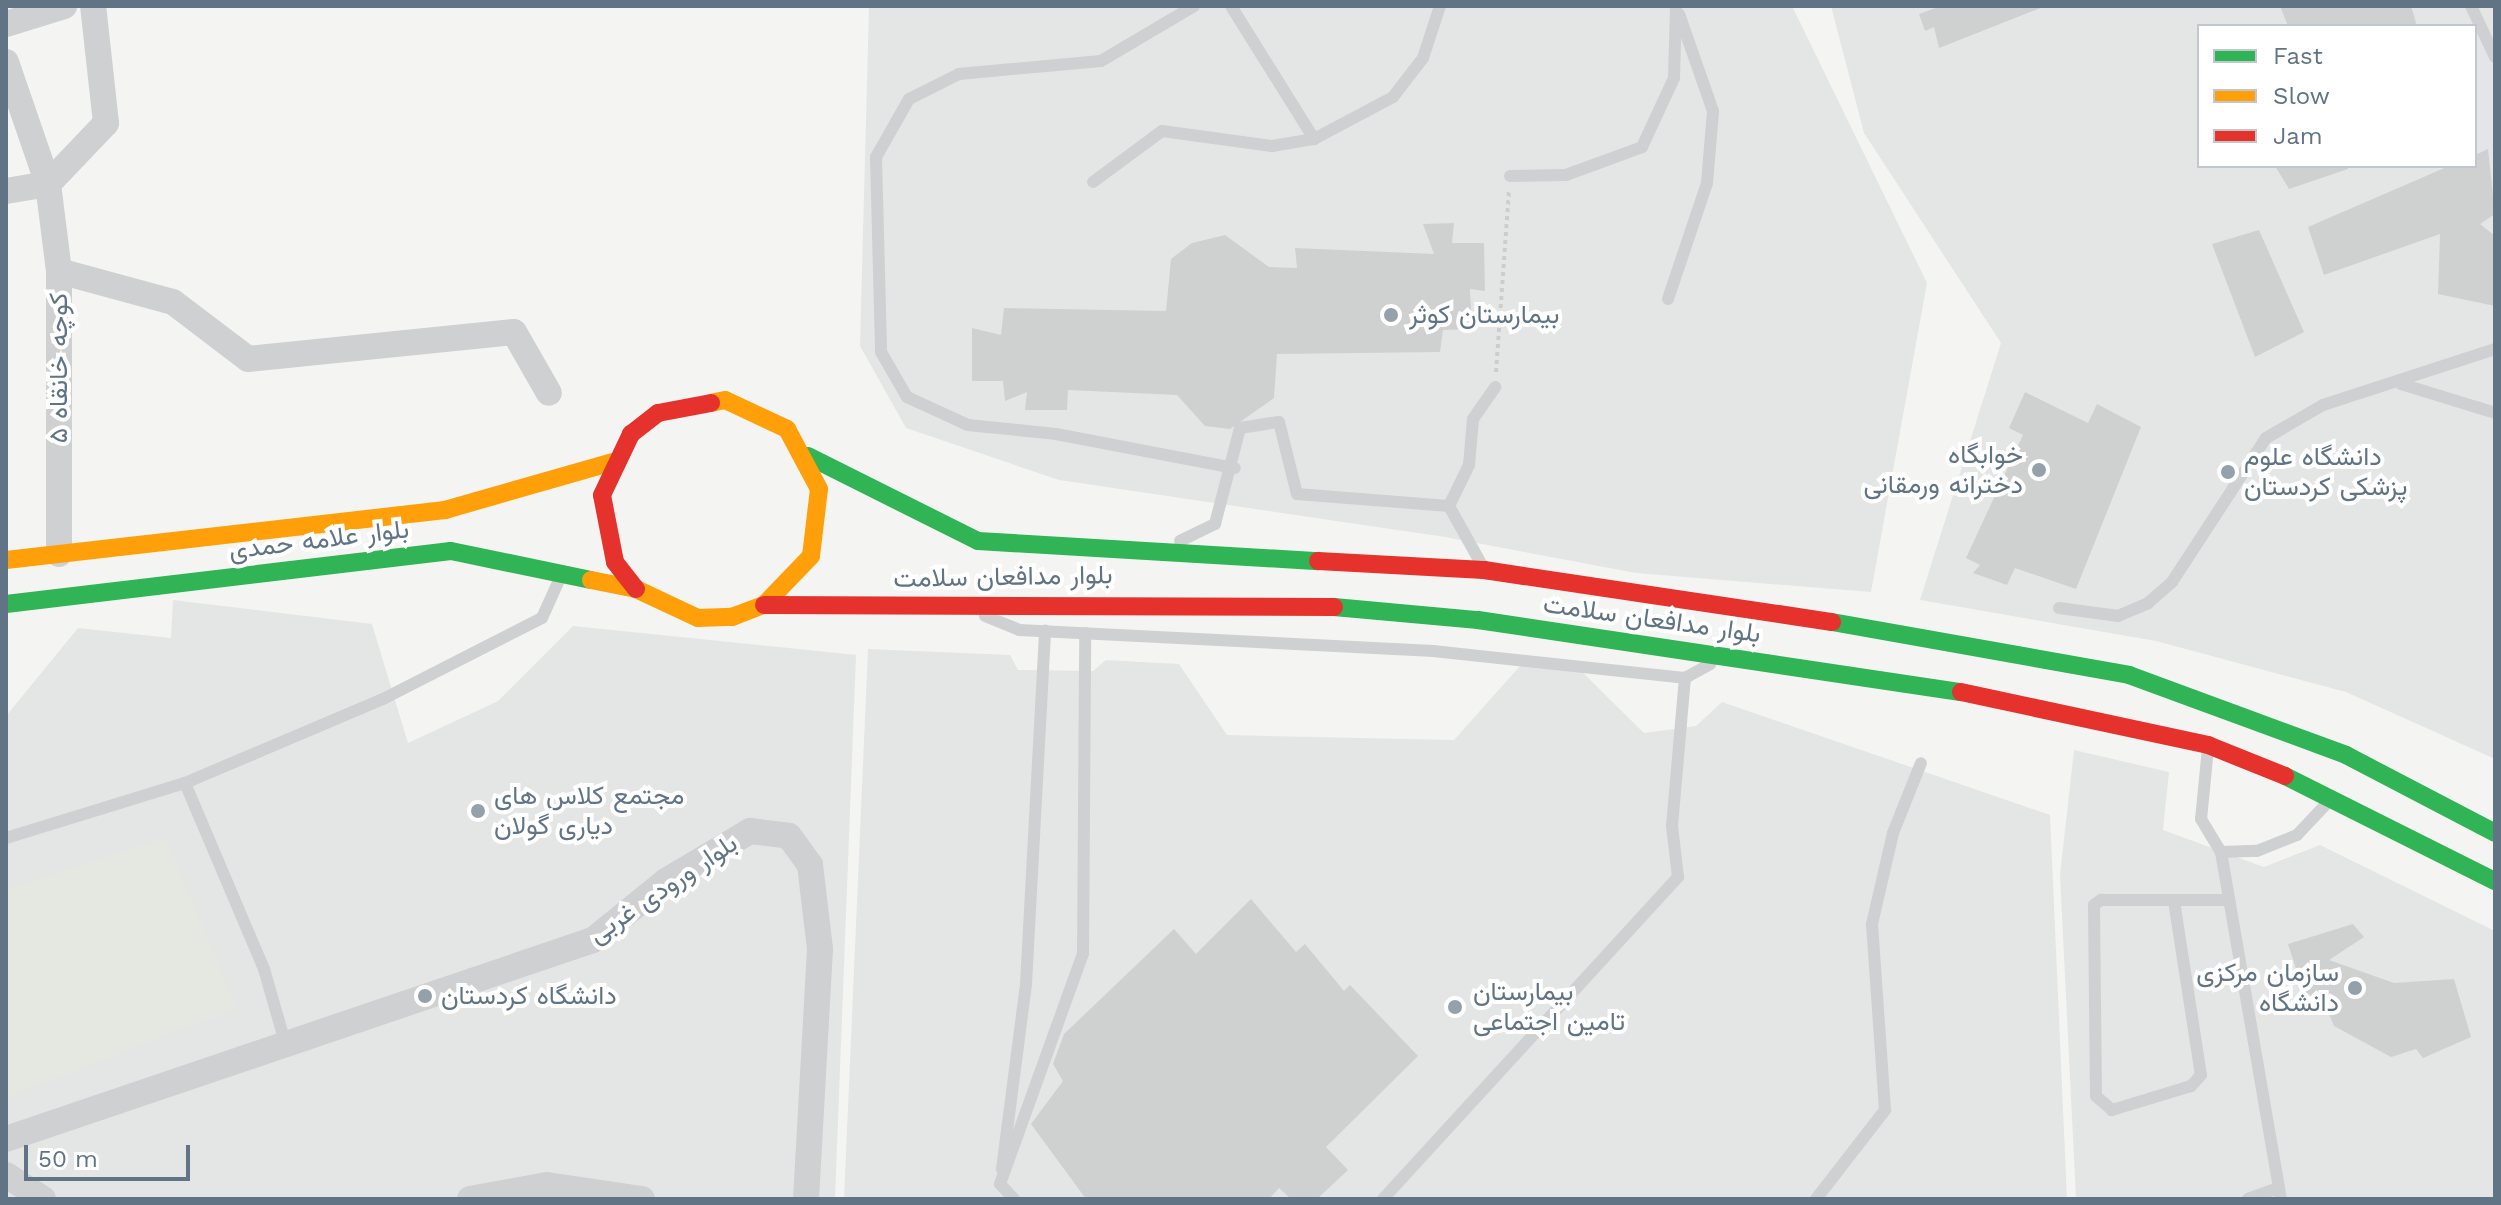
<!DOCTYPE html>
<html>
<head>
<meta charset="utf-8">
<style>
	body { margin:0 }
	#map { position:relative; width:2501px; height:1205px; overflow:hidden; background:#f4f5f2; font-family:"Work Sans",Vazirmatn,sans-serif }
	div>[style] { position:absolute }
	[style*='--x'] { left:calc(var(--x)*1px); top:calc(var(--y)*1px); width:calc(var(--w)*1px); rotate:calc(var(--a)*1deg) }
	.built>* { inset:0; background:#e4e6e5 }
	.green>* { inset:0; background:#e4e8e0 }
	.building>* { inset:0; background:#cfd1d0 }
	.path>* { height:4px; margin-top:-2px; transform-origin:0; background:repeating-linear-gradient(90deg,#cdcdcd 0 4px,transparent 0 8px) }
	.lane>* { height:12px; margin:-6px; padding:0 6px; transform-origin:6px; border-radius:6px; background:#cfd0d1 }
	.street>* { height:26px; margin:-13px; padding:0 13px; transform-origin:13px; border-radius:13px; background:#cfd0d1 }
	.fast>* { height:18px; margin:-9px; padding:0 9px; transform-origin:9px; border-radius:9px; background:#30b455 }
	.slow>* { height:18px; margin:-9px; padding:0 9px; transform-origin:9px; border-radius:9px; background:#ff9f0a }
	.jam>* { height:18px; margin:-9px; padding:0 9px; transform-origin:9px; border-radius:9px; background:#e5322d }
	.dots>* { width:22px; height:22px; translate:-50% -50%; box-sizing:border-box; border:4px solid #fff; border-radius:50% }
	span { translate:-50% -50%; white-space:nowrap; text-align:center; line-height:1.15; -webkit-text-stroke:8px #fff; paint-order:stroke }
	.poi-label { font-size:26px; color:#617485 }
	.left { translate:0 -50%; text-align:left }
	.right { translate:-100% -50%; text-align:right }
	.street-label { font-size:26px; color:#617485 }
	.frame { position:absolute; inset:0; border:8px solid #617485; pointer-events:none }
	.legend { position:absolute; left:2197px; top:24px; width:280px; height:144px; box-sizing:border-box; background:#fff; border:2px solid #c0c7ce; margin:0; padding:10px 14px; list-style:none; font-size:24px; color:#617485 }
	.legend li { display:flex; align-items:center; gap:16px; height:40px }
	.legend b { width:40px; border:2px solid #c0c7ce }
	.scale { position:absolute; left:24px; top:1145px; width:166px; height:36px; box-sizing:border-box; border:4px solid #617485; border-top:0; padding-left:10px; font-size:24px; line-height:28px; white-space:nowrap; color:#617485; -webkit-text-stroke:6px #fff; paint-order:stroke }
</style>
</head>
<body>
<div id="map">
	<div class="built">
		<i style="clip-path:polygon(869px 6px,1792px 6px,1927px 283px,1871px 592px,1636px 573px,1445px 537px,1059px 480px,906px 428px,860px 346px)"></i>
		<i style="clip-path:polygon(evenodd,1831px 6px,2495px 6px,2495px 759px,2346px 692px,2156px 641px,1920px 600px,2001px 343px,1864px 133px,1831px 6px,2199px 26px,2475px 26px,2475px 166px,2199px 166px,2199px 26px)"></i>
		<i style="clip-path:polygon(173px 600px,372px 624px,408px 743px,498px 701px,573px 626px,856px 655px,835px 1199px,6px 1199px,6px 716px,78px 628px,171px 638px)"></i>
		<i style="clip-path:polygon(868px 649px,1010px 655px,1018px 670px,1093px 671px,1106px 660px,1179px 664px,1227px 735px,1454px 740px,1520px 666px,1578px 668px,1644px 733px,1696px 726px,1722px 702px,2050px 815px,2067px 1199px,844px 1199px)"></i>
		<i style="clip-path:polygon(2074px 750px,2169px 772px,2163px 830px,2264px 867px,2320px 845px,2495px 931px,2495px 1199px,2076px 1199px,2060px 875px)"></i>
	</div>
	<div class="green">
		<i style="clip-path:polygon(166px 838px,237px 1008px,6px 1098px,6px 889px)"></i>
	</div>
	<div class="building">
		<i style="clip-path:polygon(1941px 6px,2043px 6px,2043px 7px,1939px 48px,1934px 27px,1925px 31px,1919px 14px)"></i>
		<i style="clip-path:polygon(2280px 6px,2411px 6px,2417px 26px,2288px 26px)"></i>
		<i style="clip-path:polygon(2488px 149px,2495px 214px,2480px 224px,2495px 236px,2495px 306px,2438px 294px,2440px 234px,2324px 275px,2308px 227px,2449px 166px,2475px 166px,2475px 155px)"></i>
		<i style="clip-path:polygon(2275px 166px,2347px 166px,2348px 169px,2289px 189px)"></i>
		<i style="clip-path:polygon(1454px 223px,1452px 243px,1484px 243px,1485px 291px,1470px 289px,1472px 329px,1443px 330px,1440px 352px,1277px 354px,1274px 398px,1230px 429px,1205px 426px,1177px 395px,1068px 390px,1067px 410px,1025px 410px,1027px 392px,1005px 401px,1003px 381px,972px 381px,972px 328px,1001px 335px,1004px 308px,1166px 311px,1171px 259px,1192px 243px,1225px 235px,1269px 267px,1297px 268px,1295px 248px,1434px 254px,1423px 224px)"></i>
		<i style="clip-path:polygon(2259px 230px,2304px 332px,2255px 357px,2212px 244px)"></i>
		<i style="clip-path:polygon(2025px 392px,2088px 423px,2097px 404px,2141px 427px,2076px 589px,2015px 568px,2007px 585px,1973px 573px,1980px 565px,1966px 558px,2023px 435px,2009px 428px)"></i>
		<i style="clip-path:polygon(1251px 899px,1296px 952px,1305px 944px,1344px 991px,1350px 985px,1418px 1056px,1326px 1147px,1348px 1170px,1317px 1199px,1291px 1199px,1279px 1188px,1269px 1199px,1086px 1199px,1031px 1124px,1063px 1081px,1053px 1064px,1064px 1034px,1174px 929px,1196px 954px)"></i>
		<i style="clip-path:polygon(2353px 924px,2364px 937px,2329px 960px,2394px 983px,2454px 979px,2471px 1037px,2423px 1058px,2416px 1049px,2391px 1057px,2334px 1026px,2327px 1009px,2309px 1009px,2288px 944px)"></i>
	</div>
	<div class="path">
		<i style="--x:1496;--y:372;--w:182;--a:-85.9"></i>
	</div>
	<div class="lane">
		<i style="--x:1194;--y:6;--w:108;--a:149.4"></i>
		<i style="--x:1101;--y:61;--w:143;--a:174.8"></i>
		<i style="--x:959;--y:74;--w:56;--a:153.4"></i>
		<i style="--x:909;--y:99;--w:67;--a:119.6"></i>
		<i style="--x:876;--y:157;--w:195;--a:88.5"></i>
		<i style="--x:881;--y:352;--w:52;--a:60"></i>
		<i style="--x:907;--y:397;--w:67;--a:24.7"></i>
		<i style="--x:968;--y:425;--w:88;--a:5.8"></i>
		<i style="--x:1056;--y:434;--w:182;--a:10.8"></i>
		<i style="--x:1231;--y:6;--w:157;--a:58"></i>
		<i style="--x:2471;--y:6;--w:56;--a:64.8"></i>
		<i style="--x:1510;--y:176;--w:56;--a:-1"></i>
		<i style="--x:1566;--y:175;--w:81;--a:-20.2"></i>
		<i style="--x:1642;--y:147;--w:76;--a:-65.1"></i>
		<i style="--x:1674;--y:78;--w:72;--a:-88.4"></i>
		<i style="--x:1093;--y:182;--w:86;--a:-36.5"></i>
		<i style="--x:1162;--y:131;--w:111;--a:7.8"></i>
		<i style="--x:1272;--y:146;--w:43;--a:-9.5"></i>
		<i style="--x:1314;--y:139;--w:89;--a:-28"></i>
		<i style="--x:1393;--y:97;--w:49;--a:-52.4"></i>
		<i style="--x:1423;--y:58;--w:55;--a:-71.9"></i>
		<i style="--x:1668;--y:299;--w:122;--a:-71.4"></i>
		<i style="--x:1707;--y:183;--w:72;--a:-85.2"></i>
		<i style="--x:1713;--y:111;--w:103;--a:-109.3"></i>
		<i style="--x:2401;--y:384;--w:98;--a:17.1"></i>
		<i style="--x:1449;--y:506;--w:46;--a:-64"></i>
		<i style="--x:1469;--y:465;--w:46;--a:-85"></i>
		<i style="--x:1473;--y:419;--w:39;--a:-55"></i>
		<i style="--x:1180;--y:541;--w:39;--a:-26"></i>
		<i style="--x:1215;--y:524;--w:99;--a:-75.4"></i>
		<i style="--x:1240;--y:428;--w:39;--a:-9"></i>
		<i style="--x:1279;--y:422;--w:74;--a:76"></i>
		<i style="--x:1297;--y:494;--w:152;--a:4.5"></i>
		<i style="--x:1449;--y:506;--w:70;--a:60.9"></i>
		<i style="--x:2059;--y:608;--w:60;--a:7.7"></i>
		<i style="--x:2118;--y:616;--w:33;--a:-23"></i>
		<i style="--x:2148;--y:603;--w:32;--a:-41"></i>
		<i style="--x:2172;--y:582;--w:172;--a:-56.9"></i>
		<i style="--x:2266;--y:438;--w:66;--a:-30.1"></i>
		<i style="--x:2323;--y:405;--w:181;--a:-18"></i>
		<i style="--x:985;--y:616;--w:37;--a:22"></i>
		<i style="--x:1019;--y:630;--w:415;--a:2.9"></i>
		<i style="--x:1433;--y:651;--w:253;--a:6.1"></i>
		<i style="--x:1685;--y:678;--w:29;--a:-29"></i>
		<i style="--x:2208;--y:748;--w:71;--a:95.6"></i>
		<i style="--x:2201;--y:819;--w:39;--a:59"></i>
		<i style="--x:2221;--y:852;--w:36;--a:-2"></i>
		<i style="--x:2257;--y:851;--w:43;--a:-21.8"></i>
		<i style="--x:2297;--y:835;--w:48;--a:-46.7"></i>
		<i style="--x:185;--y:783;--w:202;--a:67"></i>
		<i style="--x:264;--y:969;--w:76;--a:74"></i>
		<i style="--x:6;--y:838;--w:187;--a:-17.1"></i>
		<i style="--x:185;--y:783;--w:215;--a:-23"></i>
		<i style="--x:383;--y:699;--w:178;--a:-27"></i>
		<i style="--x:542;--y:618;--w:44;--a:-65.8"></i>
		<i style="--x:2221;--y:852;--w:352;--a:80.2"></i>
		<i style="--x:2174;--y:901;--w:176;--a:81.2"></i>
		<i style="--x:2201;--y:1075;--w:15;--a:132"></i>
		<i style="--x:2191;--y:1086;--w:83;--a:163.1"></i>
		<i style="--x:2112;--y:1110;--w:21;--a:-139"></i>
		<i style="--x:2096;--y:1096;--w:191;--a:-90.6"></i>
		<i style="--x:2094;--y:905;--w:9;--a:-36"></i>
		<i style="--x:2101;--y:900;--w:128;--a:0"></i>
		<i style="--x:1002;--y:1169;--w:187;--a:-82.6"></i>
		<i style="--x:1026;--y:984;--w:354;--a:-86.9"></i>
		<i style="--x:1000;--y:1184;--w:245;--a:-70.2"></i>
		<i style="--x:1083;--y:954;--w:321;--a:-89.6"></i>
		<i style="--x:1000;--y:1184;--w:21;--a:47"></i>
		<i style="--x:1383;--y:1199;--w:437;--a:-47.5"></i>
		<i style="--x:1678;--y:877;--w:51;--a:-96.7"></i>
		<i style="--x:1672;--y:826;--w:149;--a:-85"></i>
		<i style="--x:1816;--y:1199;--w:113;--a:-52.2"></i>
		<i style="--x:1885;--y:1110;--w:186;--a:-94"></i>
		<i style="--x:1872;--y:924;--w:93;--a:-77"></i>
		<i style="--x:1893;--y:833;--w:75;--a:-68.2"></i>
		<i style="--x:2248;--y:1199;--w:33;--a:-20"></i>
	</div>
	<div class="street">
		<i style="--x:6;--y:24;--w:61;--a:-17.2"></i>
		<i style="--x:6;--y:62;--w:129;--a:71"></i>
		<i style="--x:48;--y:184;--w:88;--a:82.8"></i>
		<i style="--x:59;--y:271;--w:283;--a:90"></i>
		<i style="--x:48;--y:184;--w:84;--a:-46.4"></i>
		<i style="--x:106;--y:123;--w:118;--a:-96.3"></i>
		<i style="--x:6;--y:191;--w:43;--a:-9.5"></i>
		<i style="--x:59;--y:271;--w:118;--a:15.2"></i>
		<i style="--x:173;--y:302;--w:94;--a:37.2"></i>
		<i style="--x:248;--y:359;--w:267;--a:-5.8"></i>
		<i style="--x:514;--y:332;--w:70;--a:60.2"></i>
		<i style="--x:6;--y:1139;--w:620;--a:-18.73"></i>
		<i style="--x:593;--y:940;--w:94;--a:-38.9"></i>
		<i style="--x:666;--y:881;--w:98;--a:-30.8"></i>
		<i style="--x:750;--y:831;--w:39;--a:7"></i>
		<i style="--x:789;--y:836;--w:36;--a:54"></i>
		<i style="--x:810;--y:865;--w:85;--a:83.2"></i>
		<i style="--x:820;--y:949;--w:250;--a:93.2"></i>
		<i style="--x:6;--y:1175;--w:44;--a:33"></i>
		<i style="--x:470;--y:1199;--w:78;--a:-10.3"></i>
		<i style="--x:547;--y:1185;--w:96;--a:8.4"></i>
	</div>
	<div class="fast">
		<i style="--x:808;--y:456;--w:190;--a:26.6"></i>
		<i style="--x:978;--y:541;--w:341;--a:3.4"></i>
		<i style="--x:6;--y:604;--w:448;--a:-6.8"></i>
		<i style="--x:451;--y:551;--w:143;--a:11.7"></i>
		<i style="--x:1334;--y:607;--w:145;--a:5.2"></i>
		<i style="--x:1478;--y:620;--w:488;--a:8.5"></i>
		<i style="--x:1832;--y:622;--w:302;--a:10.1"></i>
		<i style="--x:2129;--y:675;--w:231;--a:20.2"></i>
		<i style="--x:2346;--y:755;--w:168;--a:27.6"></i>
		<i style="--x:2285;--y:776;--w:235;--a:26.6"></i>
	</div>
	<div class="slow">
		<i style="--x:6;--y:560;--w:442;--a:-6.5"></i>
		<i style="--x:445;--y:510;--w:174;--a:-16"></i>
		<i style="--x:591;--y:580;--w:46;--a:11.3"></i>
		<i style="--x:636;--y:589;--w:68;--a:25.1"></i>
		<i style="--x:698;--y:618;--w:34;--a:-2"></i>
		<i style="--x:732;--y:617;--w:34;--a:-21"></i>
		<i style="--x:764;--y:605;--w:68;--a:-46.2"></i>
		<i style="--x:811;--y:556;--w:67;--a:-83.2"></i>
		<i style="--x:819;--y:489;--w:68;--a:-118.1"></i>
		<i style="--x:787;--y:429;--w:68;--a:-154.9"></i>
		<i style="--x:725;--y:400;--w:14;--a:168"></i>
	</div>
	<div class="jam">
		<i style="--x:1318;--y:561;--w:166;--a:3.1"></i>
		<i style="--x:1484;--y:570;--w:352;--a:8.5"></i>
		<i style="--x:636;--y:589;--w:34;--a:-128"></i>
		<i style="--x:615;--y:562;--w:68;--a:-101"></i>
		<i style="--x:602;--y:495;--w:68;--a:-64.6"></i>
		<i style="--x:631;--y:434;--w:34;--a:-38"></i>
		<i style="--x:658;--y:413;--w:54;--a:-10.7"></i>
		<i style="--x:764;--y:605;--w:570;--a:0.2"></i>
		<i style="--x:1961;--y:692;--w:253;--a:12.1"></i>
		<i style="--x:2208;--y:745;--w:83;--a:21.9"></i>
	</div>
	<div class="dots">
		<i style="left:1391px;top:315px;background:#94a1ab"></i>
		<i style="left:2039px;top:470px;background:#94a1ab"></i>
		<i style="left:2228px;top:472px;background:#94a1ab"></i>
		<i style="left:478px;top:811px;background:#94a1ab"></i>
		<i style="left:2355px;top:988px;background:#94a1ab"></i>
		<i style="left:425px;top:996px;background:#94a1ab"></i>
		<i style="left:1455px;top:1007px;background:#94a1ab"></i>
	</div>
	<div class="poi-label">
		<span class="left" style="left:1409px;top:315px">بیمارستان کوثر</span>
		<span class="right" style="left:2023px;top:470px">خوابگاه<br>دخترانه ورمقانی</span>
		<span class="left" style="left:2244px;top:472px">دانشگاه علوم<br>پزشکی کردستان</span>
		<span class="left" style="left:494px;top:811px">مجتمع کلاس های<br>دیاری گولان</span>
		<span class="right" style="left:2339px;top:988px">سازمان مرکزی<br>دانشگاه</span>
		<span class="left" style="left:1473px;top:1007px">بیمارستان<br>تامین اجتماعی</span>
		<span class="left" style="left:441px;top:996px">دانشگاه کردستان</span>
	</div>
	<div class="street-label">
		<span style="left:59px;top:368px;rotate:-90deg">کوچه خانقاه ۵</span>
		<span style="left:319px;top:540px;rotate:-7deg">بلوار علامه حمدی</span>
		<span style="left:1003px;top:577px;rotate:-1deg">بلوار مدافعان سلامت</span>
		<span style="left:1652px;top:619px;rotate:8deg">بلوار مدافعان سلامت</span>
		<span style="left:663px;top:889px;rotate:-34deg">بلوار ورودی غربی</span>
	</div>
	<div class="frame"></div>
	<ul class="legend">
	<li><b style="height:10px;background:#30b455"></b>Fast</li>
	<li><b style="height:10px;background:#ff9f0a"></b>Slow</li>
	<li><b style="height:10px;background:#e5322d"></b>Jam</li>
	</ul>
	<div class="scale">50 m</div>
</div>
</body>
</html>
